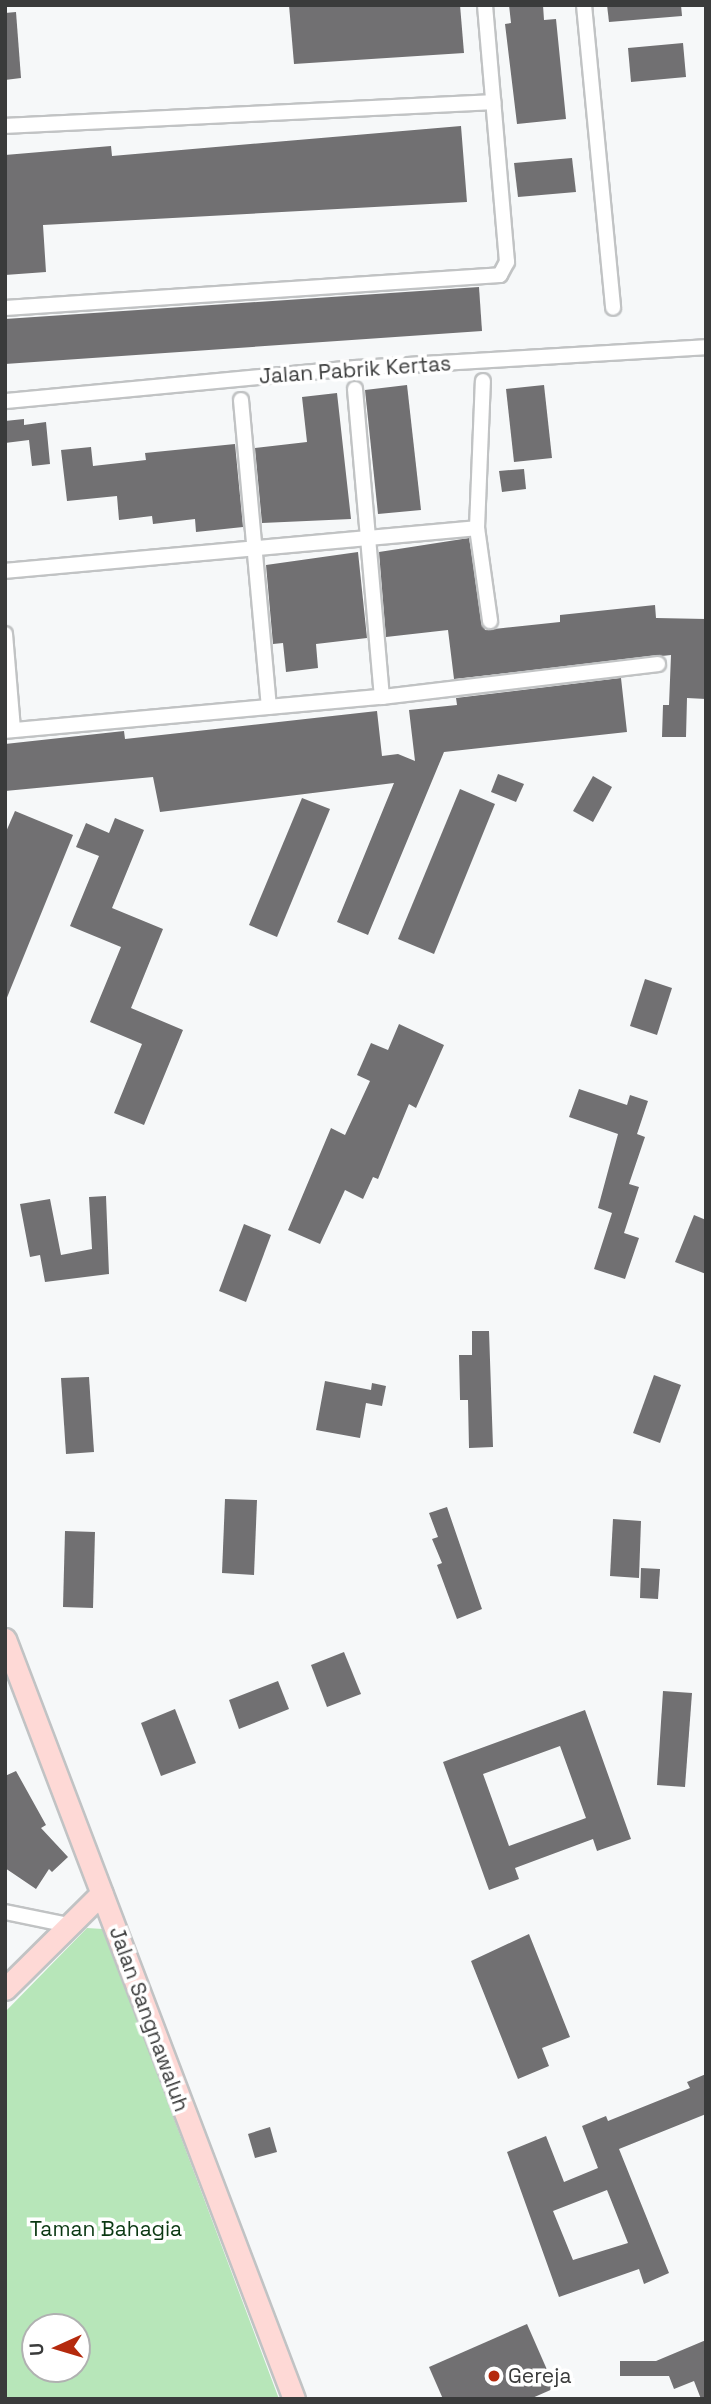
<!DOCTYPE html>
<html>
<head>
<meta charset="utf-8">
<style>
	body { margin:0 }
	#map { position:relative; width:711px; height:2404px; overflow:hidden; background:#f6f8f9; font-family:"Space Grotesk",sans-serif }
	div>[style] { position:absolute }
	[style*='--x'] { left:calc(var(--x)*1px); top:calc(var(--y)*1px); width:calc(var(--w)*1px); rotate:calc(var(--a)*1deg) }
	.green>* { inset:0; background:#b7e6b9 }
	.building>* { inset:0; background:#717072 }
	.roads { filter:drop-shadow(2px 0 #c1c3c4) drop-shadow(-2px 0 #c1c3c4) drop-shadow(0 2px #c1c3c4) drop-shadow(0 -2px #c1c3c4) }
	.street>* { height:14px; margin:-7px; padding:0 7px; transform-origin:7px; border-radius:7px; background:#fff }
	.primary>* { height:21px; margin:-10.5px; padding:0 10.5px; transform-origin:10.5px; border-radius:10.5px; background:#fed9d6 }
	.dots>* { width:19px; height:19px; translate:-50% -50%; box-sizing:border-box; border:4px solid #fff; border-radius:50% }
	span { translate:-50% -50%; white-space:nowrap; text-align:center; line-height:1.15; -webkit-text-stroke:7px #fff; paint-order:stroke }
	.street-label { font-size:21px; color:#3a3b3b }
	.park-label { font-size:21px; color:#0a3812 }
	.poi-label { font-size:21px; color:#3a3b3b }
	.left { translate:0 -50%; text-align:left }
	.frame { position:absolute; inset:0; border:7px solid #3a3b3b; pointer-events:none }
	.north { position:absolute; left:21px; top:2313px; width:70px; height:70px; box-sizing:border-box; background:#fff; border:2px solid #b0b1b1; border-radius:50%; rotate:266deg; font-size:19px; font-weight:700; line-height:28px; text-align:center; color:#3a3b3b }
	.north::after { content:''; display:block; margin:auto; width:24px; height:32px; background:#b52a0d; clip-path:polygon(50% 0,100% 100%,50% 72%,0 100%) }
</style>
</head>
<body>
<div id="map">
	<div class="green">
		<i style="clip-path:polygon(evenodd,87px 1928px,103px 1929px,279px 2399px,5px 2399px,5px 2012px,87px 1928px,35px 2327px,77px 2327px,77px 2369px,35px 2369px,35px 2327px)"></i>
	</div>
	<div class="building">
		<i style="clip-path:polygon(289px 5px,460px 5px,464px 53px,294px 64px)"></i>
		<i style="clip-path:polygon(509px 5px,543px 5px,544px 20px,556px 19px,566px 119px,517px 124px,505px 24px,511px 23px)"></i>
		<i style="clip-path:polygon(607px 5px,681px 5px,682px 16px,609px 22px)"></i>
		<i style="clip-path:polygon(16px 12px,21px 78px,5px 80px,5px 13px)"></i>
		<i style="clip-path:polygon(683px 43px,686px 77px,631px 82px,628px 48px)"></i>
		<i style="clip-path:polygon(461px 126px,467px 202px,43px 225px,46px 272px,5px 275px,5px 155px,111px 146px,112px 156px)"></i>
		<i style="clip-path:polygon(572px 158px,576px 192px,518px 197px,514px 163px)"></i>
		<i style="clip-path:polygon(479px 287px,482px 331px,5px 364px,5px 319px)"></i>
		<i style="clip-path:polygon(407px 385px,421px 510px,378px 514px,365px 390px)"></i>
		<i style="clip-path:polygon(544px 385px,552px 458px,514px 462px,506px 389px)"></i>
		<i style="clip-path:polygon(337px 393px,351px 519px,262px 523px,255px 448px,307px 442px,302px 397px)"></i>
		<i style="clip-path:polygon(24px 419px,24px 425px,46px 422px,50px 464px,32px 466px,29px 440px,5px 443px,5px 421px)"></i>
		<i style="clip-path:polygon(235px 444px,243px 527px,196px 532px,195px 519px,153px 524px,152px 516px,119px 520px,117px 496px,67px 501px,61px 450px,91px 447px,93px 466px,146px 460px,145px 453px)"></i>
		<i style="clip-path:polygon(524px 469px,526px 489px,502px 492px,499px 471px)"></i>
		<i style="clip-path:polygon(469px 538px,485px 630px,560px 622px,560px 615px,655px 605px,656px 618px,706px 619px,706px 699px,687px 698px,686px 737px,662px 737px,663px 705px,669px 705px,671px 655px,454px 679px,448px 630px,386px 637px,379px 552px)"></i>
		<i style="clip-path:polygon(358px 552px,367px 638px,316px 644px,318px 668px,286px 672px,283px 643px,273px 644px,266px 565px)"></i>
		<i style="clip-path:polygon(621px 678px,627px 732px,444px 752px,368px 935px,337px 922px,394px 783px,160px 812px,153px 777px,5px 791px,5px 744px,124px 731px,125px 739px,377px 711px,382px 756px,398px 754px,415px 761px,409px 710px,457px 705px,456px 698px)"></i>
		<i style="clip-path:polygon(498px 774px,524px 784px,516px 802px,491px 792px)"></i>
		<i style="clip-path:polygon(593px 776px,612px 787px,593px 822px,573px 811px)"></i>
		<i style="clip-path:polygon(460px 789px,495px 804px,434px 954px,398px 939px)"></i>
		<i style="clip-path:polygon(302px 798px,330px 809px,277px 937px,249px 925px)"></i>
		<i style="clip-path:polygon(15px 811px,73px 835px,6px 1000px,5px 834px)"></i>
		<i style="clip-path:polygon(115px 818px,144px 830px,112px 908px,163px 929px,131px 1008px,183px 1030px,144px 1125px,114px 1113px,142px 1044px,90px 1022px,121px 947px,70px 926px,99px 856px,76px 847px,86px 823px,109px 833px)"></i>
		<i style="clip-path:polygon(645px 979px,672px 988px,657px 1035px,630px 1026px)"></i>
		<i style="clip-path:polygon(399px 1024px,444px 1045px,416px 1108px,409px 1104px,378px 1179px,373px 1177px,363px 1199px,345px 1190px,320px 1244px,288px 1230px,331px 1128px,345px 1135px,370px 1081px,357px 1075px,371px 1043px,388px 1050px)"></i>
		<i style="clip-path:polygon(579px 1089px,627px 1105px,630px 1095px,648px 1101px,637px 1134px,645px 1137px,629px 1184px,639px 1187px,624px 1233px,639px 1238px,625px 1279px,594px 1269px,612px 1213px,598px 1208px,618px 1134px,569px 1117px)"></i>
		<i style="clip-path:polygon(106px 1196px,109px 1274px,45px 1282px,40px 1255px,30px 1257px,20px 1204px,50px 1199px,61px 1255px,92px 1249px,89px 1197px)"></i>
		<i style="clip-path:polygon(694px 1215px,706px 1220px,706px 1274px,675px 1262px)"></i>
		<i style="clip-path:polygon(244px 1224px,271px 1235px,246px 1302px,219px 1291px)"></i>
		<i style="clip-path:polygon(472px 1331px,489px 1331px,493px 1447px,469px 1448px,468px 1400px,460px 1400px,459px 1355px,472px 1355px)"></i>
		<i style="clip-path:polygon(654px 1375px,681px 1385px,660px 1443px,633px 1433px)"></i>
		<i style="clip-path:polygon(89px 1377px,94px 1452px,66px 1454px,61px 1378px)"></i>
		<i style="clip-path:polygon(325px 1381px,371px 1390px,372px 1383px,386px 1386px,382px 1406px,366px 1403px,360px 1438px,316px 1430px)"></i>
		<i style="clip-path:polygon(225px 1499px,257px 1500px,254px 1575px,222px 1573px)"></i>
		<i style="clip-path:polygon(447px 1507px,482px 1609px,457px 1619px,437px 1565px,442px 1563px,432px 1539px,438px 1537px,429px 1513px)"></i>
		<i style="clip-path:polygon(613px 1519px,641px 1521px,639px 1578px,610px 1576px)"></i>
		<i style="clip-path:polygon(65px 1531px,95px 1532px,93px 1608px,63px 1607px)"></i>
		<i style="clip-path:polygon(641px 1568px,660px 1569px,658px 1599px,640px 1598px)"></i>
		<i style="clip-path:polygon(344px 1652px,361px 1694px,327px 1707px,311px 1665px)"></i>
		<i style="clip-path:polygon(278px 1681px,289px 1709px,239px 1729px,229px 1700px)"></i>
		<i style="clip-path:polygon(663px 1691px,692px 1693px,685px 1787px,657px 1785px)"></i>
		<i style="clip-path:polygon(175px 1709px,196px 1763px,161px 1776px,141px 1723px)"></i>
		<i style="clip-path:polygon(evenodd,585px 1710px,631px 1839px,597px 1851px,593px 1839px,515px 1868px,519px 1879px,489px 1890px,443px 1762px,585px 1710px,560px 1746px,586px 1818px,509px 1846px,483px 1774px,560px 1746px)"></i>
		<i style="clip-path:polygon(16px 1771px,46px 1825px,41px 1828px,68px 1857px,52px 1872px,49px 1869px,36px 1889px,5px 1868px,5px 1776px)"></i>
		<i style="clip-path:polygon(529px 1934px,570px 2037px,542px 2048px,549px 2066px,518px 2079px,471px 1961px)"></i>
		<i style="clip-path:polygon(evenodd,706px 2074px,706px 2114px,619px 2149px,669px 2273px,644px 2284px,639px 2269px,559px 2297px,507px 2152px,546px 2136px,564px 2182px,598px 2168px,582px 2126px,606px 2116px,608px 2121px,690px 2088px,687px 2082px,706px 2074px,607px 2190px,628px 2243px,573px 2260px,553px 2211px,607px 2190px)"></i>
		<i style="clip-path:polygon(270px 2127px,277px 2152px,255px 2158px,248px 2134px)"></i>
		<i style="clip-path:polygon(527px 2324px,555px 2388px,530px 2399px,443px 2399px,429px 2367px)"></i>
		<i style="clip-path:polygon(706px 2340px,706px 2399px,701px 2399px,694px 2381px,674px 2389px,669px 2376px,620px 2376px,620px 2361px,656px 2361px)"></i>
	</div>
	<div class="roads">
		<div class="street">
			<i style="--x:584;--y:5;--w:304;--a:84.5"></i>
			<i style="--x:5;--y:126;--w:489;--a:-2.8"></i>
			<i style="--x:5;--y:308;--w:496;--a:-3.8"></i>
			<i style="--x:500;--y:275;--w:15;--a:-62"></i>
			<i style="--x:507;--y:262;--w:258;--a:-94.9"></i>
			<i style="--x:355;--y:389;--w:309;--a:85"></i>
			<i style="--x:241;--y:400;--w:308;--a:84.8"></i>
			<i style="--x:5;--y:401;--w:353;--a:-5.4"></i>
			<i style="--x:356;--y:368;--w:351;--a:-3.4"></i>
			<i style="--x:477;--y:528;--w:94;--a:82"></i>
			<i style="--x:5;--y:571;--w:474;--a:-5.2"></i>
			<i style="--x:477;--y:528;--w:147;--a:-87.7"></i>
			<i style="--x:5;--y:634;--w:96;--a:85.2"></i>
			<i style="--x:5;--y:731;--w:379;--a:-5.2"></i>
			<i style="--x:382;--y:697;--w:278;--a:-6.8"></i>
			<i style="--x:5;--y:1912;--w:64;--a:11.7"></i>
		</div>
		<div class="primary">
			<i style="--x:5;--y:1639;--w:813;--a:69.18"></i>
			<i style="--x:5;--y:1989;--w:136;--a:-44.7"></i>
		</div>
	</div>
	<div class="dots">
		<i style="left:494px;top:2376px;background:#b52a0d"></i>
	</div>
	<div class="street-label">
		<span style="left:355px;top:370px;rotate:-4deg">Jalan Pabrik Kertas</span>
		<span style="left:149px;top:2019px;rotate:70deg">Jalan Sangnawaluh</span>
	</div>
	<div class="park-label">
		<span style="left:106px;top:2229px">Taman Bahagia</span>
	</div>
	<div class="poi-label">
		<span class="left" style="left:508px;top:2376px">Gereja</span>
	</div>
	<div class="frame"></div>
	<div class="north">U</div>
</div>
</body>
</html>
